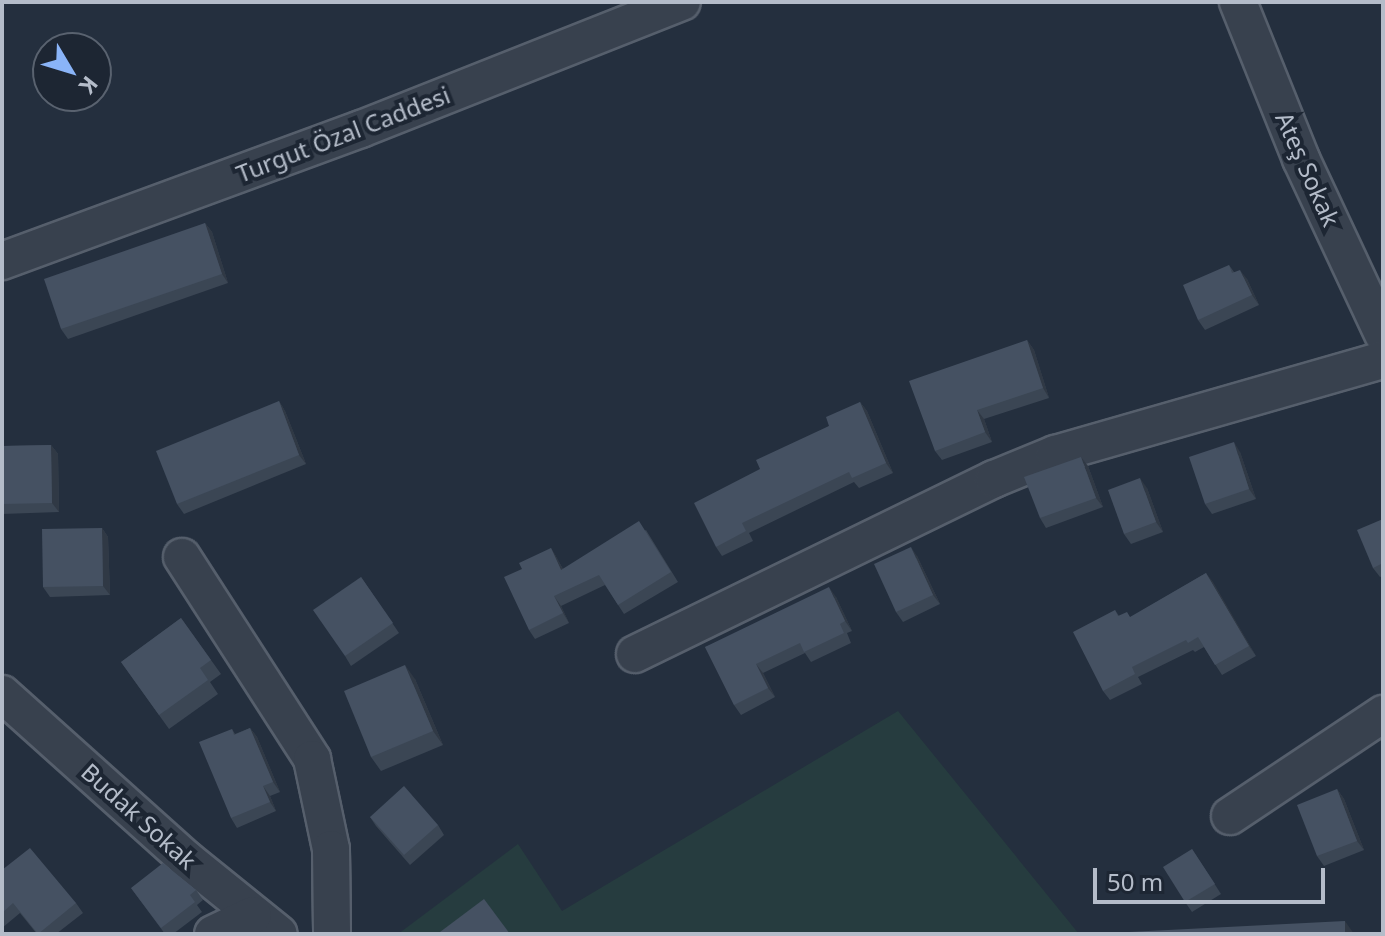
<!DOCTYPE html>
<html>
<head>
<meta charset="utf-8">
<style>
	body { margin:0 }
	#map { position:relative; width:1385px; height:936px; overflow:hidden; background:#242f3e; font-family:"Noto Sans",sans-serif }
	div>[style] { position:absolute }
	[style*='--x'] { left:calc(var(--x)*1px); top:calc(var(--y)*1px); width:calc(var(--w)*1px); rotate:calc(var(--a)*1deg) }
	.green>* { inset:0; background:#263c3f }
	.roads { filter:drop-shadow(2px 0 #565f6c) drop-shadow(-2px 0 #565f6c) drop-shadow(0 2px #565f6c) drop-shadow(0 -2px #565f6c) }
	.minor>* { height:36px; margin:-18px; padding:0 18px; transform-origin:18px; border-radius:18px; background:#38414e }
	.wall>* { inset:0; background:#3b4654 }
	.shaded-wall>* { inset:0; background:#303945 }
	.building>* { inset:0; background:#455162 }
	span { translate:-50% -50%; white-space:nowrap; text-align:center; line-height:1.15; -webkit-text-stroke:8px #1d2633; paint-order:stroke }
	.street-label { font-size:24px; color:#b4bcc9 }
	.frame { position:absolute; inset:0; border:4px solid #b4bcc9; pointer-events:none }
	.north { position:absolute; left:32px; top:32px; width:80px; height:80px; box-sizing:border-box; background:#1d2633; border:2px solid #59626f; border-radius:50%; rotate:128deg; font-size:22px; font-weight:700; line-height:32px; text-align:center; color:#b4bcc9 }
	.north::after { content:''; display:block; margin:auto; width:28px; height:36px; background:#8ab4f8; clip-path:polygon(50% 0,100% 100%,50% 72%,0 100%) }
	.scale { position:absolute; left:1093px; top:868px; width:232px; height:36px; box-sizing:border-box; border:4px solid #b4bcc9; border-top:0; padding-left:10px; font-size:24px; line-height:28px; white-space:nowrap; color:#b4bcc9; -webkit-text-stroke:6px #1d2633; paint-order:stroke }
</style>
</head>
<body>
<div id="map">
	<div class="green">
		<i style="clip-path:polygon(898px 711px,1079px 934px,398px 934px,518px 844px,562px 911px)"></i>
	</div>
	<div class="roads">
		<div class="minor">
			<i style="--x:1238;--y:2;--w:169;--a:68.1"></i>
			<i style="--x:1301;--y:159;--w:193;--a:64.9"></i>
			<i style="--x:2;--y:261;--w:382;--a:-20.2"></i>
			<i style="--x:361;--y:129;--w:345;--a:-21.6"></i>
			<i style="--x:182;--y:557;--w:240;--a:57.2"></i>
			<i style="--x:312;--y:759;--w:92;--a:78.1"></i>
			<i style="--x:331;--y:849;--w:85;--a:89.3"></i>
			<i style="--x:635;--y:654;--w:399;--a:-26"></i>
			<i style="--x:994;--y:479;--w:66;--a:-22.3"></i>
			<i style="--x:1055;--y:454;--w:341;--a:-16"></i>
			<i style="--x:2;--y:694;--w:247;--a:41.9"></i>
			<i style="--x:186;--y:859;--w:119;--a:38.9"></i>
			<i style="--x:1230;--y:816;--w:184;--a:-33.7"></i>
			<i style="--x:213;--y:934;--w:44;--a:-25.4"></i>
		</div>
	</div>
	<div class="wall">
		<i style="clip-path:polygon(205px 223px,212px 232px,228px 283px,68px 339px,61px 329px)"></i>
		<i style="clip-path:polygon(1229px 265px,1234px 272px,1247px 279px,1259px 305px,1205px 330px,1198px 320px)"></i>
		<i style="clip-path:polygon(1027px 340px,1034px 350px,1049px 398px,984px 419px,992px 442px,942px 460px,935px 451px)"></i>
		<i style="clip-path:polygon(279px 401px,285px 411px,306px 464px,184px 514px,177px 504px)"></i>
		<i style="clip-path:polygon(860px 402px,867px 411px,893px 473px,859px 488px,854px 482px,749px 533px,753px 541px,722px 556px,716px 547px,760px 469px,829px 426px)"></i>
		<i style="clip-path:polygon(51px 445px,58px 454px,59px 512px,2px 514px,2px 446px)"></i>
		<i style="clip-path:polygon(1240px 452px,1256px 499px,1212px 514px,1205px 504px)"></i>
		<i style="clip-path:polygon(1088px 466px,1103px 507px,1046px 528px,1040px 518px)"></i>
		<i style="clip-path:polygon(1147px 488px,1163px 532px,1131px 544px,1124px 534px)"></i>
		<i style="clip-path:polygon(1383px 519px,1383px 576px,1380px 577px,1373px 568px)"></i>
		<i style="clip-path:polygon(102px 528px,108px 537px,110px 595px,50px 597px,43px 587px)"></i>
		<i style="clip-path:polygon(646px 530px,678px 582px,624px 614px,605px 585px,561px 606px,569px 623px,535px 639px,529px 630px,522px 569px,551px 548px,563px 569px)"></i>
		<i style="clip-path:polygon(917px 556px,940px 604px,903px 622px,896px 612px)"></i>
		<i style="clip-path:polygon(1206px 573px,1256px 656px,1222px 675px,1204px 647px,1195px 652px,1193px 650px,1138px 677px,1142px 684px,1110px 700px,1103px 691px,1115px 610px,1119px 616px,1131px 617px)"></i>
		<i style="clip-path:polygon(361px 577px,399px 633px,351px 666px,345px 656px)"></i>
		<i style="clip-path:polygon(836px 597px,852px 631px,847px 633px,851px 643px,811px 662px,805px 653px,763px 673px,775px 697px,741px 715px,734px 705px,705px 647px)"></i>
		<i style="clip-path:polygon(181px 618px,221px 674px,210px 682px,218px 694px,169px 729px,121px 662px)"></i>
		<i style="clip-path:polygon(415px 679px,443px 745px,381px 771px,371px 757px)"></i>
		<i style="clip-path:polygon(250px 728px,257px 737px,280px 792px,270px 796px,276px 811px,237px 828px,231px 818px,232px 729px,235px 734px)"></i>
		<i style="clip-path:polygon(1337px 789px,1344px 799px,1364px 850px,1324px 866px,1317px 856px)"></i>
		<i style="clip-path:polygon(370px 817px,438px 825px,444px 835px,410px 865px,376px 826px)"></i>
		<i style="clip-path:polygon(1192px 849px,1221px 894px,1192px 912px,1185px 902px)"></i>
		<i style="clip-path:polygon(2px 870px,76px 903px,83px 913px,56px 934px,37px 934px,20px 913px,2px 928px)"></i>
		<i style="clip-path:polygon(131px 888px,196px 890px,203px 900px,197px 905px,202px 912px,173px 934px,165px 934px)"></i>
	</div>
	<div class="shaded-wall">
		<i style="clip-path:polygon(205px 223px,212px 232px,228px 283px,222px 274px)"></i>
		<i style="clip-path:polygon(1240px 270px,1247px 279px,1259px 305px,1252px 295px)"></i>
		<i style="clip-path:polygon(1027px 340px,1034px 350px,1049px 398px,1043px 388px)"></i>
		<i style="clip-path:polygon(279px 401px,285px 411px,306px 464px,299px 455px)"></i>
		<i style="clip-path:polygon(860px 402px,867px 411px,893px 473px,886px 463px)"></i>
		<i style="clip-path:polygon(977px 410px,984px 419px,992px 442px,985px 432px)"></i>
		<i style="clip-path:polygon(1234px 442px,1240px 452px,1256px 499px,1249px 489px)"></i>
		<i style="clip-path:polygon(51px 445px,58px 454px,59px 512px,52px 503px)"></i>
		<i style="clip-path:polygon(1081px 457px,1088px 466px,1103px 507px,1096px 498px)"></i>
		<i style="clip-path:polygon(1140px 478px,1147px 488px,1163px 532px,1156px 522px)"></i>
		<i style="clip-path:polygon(102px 528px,108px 537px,110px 595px,103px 586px)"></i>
		<i style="clip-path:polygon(911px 547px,917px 556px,940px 604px,933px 595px)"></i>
		<i style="clip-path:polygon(551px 548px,557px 558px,568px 579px,561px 570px)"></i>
		<i style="clip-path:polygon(1206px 573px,1213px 582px,1256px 656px,1249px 646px)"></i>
		<i style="clip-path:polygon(829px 587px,836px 597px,852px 631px,845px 621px)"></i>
		<i style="clip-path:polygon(554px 596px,561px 606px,569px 623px,563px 613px)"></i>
		<i style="clip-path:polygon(756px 664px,763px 673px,775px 697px,768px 688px)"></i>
		<i style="clip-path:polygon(405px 665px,415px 679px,443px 745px,433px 731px)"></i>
		<i style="clip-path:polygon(250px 728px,257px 737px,280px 792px,273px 782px)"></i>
		<i style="clip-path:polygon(263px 786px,270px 796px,276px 811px,270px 802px)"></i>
		<i style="clip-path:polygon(1337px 789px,1344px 799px,1364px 850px,1357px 841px)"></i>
		<i style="clip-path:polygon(1345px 921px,1354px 934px,1345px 934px)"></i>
	</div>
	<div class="building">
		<i style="clip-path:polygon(205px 223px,222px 274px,61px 329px,44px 279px)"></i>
		<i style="clip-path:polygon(1229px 265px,1232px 273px,1240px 270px,1252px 295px,1198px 320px,1183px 285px)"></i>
		<i style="clip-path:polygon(1027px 340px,1043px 388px,977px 410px,985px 432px,935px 451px,909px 381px)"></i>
		<i style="clip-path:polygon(279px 401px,299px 455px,177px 504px,156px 451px)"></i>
		<i style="clip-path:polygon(860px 402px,886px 463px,852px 478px,849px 472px,742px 523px,746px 531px,716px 547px,694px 503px,760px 469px,756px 460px,829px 426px,826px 417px)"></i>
		<i style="clip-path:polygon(1234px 442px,1249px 489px,1205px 504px,1189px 457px)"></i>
		<i style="clip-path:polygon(51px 445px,52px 503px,2px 504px,2px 446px)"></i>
		<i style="clip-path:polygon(1081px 457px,1096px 498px,1040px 518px,1024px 477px)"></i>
		<i style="clip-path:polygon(1140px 478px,1156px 522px,1124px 534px,1108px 490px)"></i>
		<i style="clip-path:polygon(1383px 519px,1383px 563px,1373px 568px,1357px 530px)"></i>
		<i style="clip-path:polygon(639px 521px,671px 572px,618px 605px,599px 575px,554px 596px,563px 613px,529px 630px,504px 577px,522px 569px,519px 563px,551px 548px,561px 570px)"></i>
		<i style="clip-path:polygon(102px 528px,103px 586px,43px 587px,42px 529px)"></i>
		<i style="clip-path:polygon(911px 547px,933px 595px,896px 612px,874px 564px)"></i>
		<i style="clip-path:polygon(1206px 573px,1249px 646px,1215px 665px,1198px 637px,1188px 643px,1186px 640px,1132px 667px,1135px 674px,1103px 691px,1073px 632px,1115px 610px,1118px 616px,1127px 612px,1130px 617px)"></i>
		<i style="clip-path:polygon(361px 577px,393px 623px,345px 656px,313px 610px)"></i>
		<i style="clip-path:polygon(829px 587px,845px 621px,840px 624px,844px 633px,804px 652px,800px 643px,756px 664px,768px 688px,734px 705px,705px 647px)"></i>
		<i style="clip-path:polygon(181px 618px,211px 660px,200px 668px,208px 680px,159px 715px,121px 662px)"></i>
		<i style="clip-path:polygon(405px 665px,433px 731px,371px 757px,344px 691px)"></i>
		<i style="clip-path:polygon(250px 728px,273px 782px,263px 786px,270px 802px,231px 818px,199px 742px,232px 729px,234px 735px)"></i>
		<i style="clip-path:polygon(404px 786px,438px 825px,404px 855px,370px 817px)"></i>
		<i style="clip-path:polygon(1337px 789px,1357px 841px,1317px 856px,1297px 805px)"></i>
		<i style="clip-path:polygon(30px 848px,76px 903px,38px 934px,13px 903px,2px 913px,2px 870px)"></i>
		<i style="clip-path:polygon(1192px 849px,1215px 884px,1185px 902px,1163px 867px)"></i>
		<i style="clip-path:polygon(163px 863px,196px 890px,190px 895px,195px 902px,161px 928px,131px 888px)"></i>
		<i style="clip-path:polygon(484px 899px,510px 934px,442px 934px,440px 932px)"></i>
		<i style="clip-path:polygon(1345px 921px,1345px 934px,1109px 934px,1109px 933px)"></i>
	</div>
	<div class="street-label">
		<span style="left:343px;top:134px;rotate:-21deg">Turgut Özal Caddesi</span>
		<span style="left:1308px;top:169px;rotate:66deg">Ateş Sokak</span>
		<span style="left:139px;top:816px;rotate:42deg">Budak Sokak</span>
	</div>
	<div class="frame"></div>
	<div class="north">K</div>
	<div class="scale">50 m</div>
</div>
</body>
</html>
